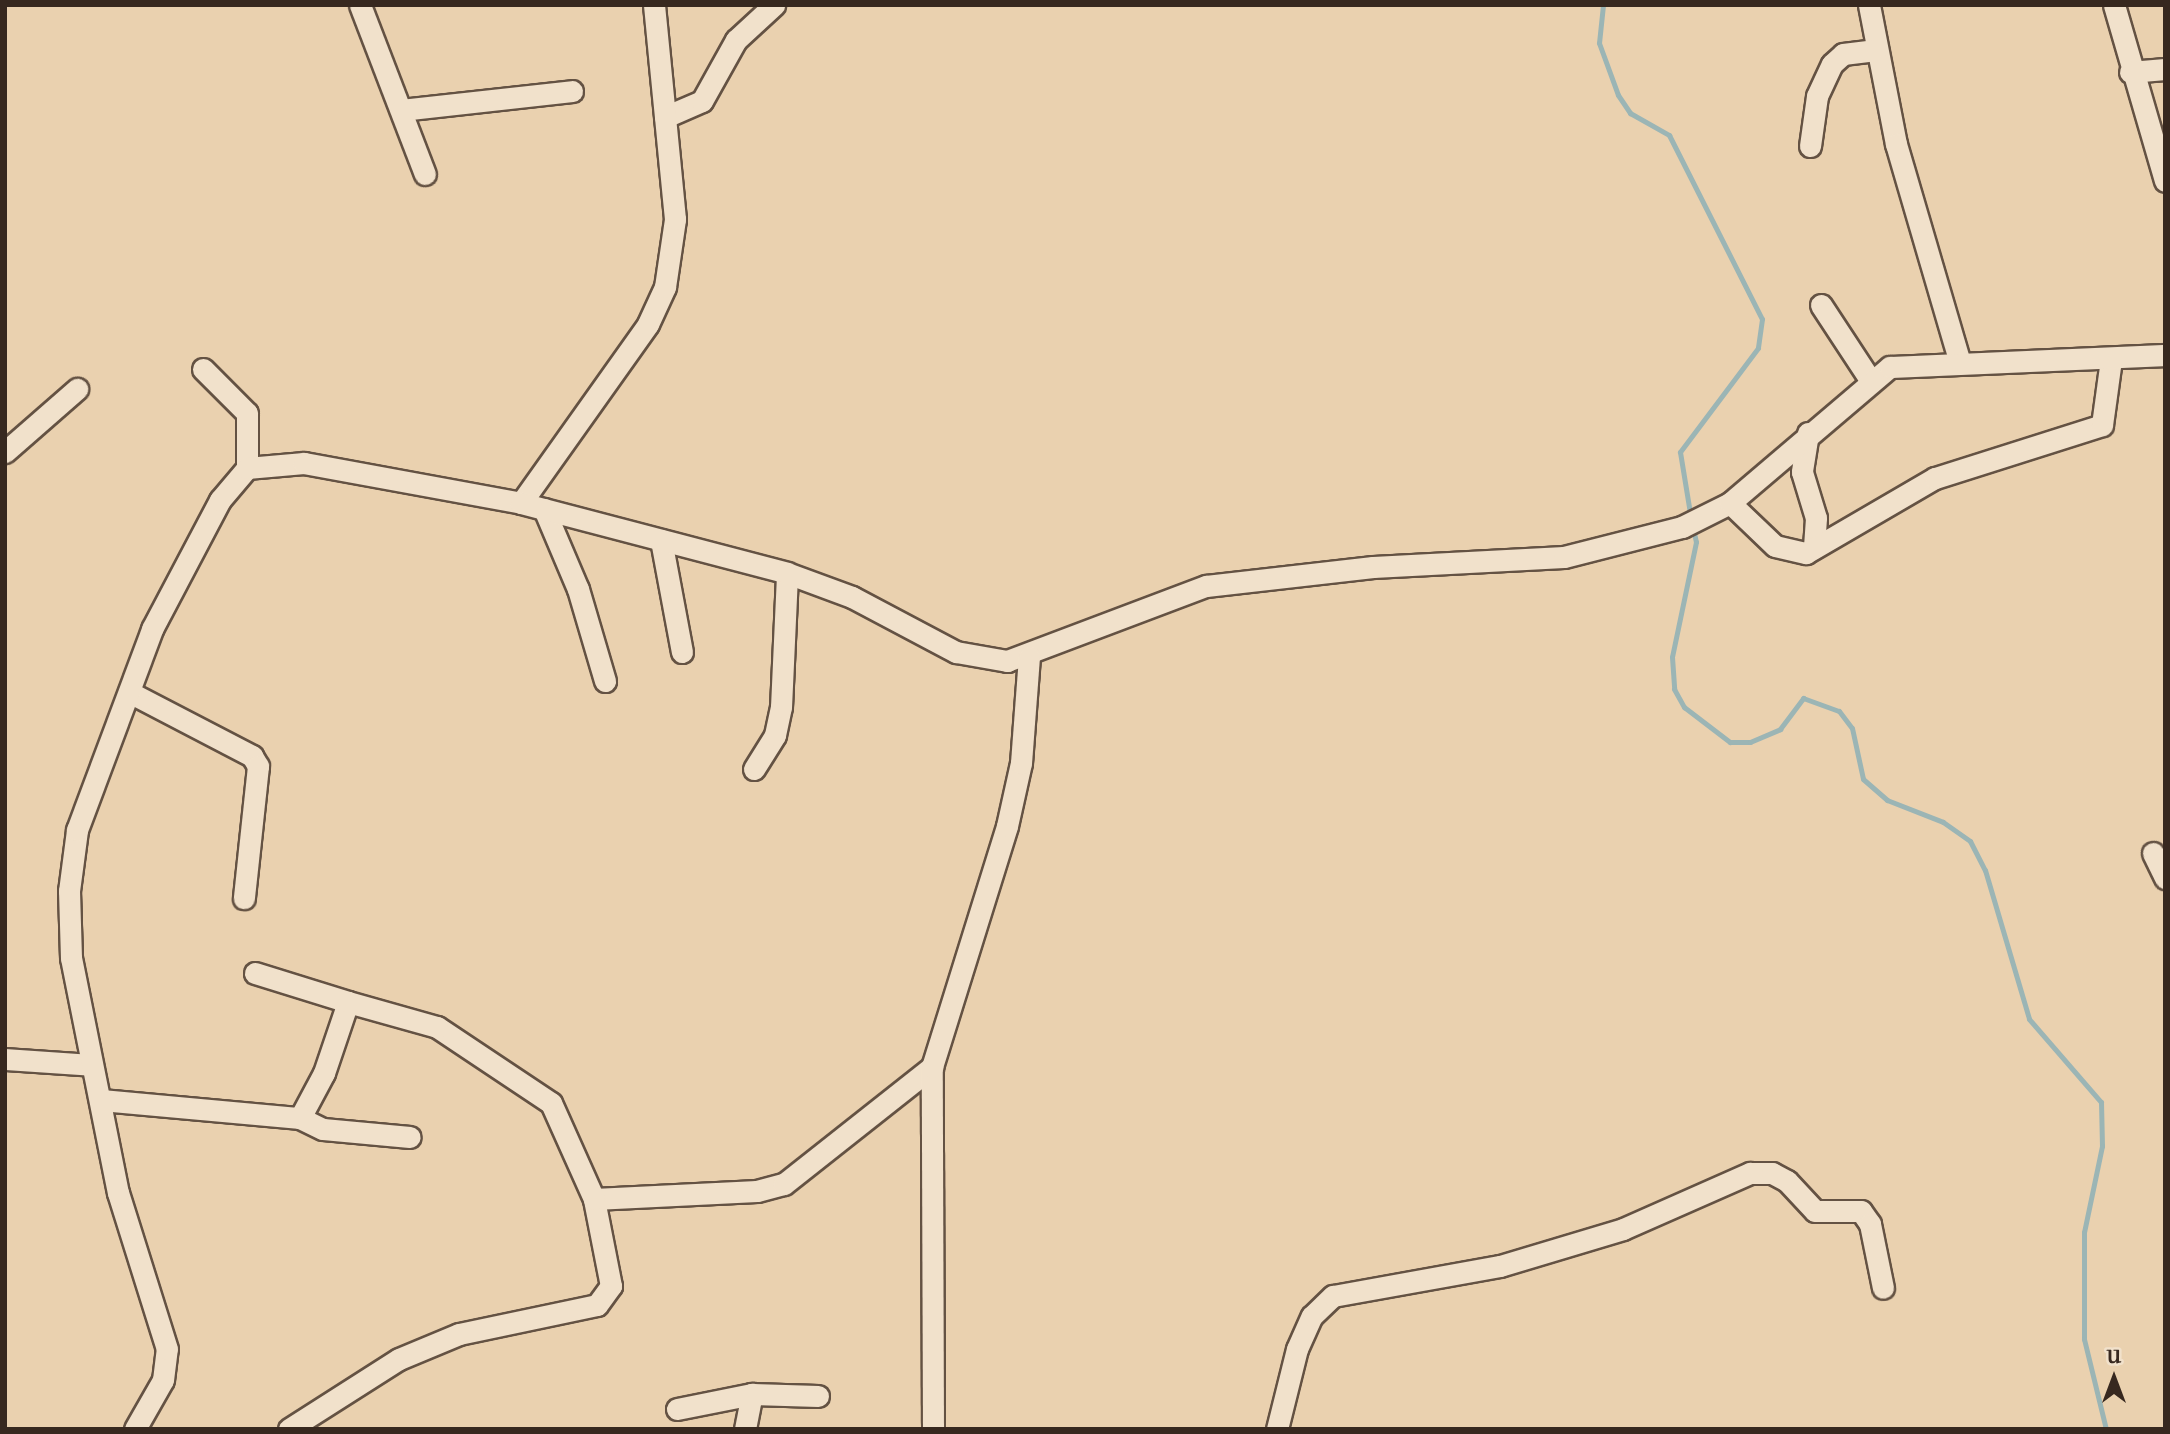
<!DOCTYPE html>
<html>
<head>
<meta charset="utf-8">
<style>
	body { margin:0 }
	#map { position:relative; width:2170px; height:1434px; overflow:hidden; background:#ead1af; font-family:"IM FELL French Canon",serif }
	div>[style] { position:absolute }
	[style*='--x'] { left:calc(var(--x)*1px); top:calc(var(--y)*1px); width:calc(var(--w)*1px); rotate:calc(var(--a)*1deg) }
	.stream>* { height:5px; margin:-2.5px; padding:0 2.5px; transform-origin:2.5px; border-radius:2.5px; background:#9bb5b5 }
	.roads { filter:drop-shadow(2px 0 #645243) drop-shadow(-2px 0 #645243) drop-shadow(0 2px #645243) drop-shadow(0 -2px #645243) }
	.minor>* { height:21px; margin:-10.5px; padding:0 10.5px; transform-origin:10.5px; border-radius:10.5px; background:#f1e1cb }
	span { translate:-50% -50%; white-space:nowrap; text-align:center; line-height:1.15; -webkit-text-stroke:6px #f1e1cb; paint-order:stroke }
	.frame { position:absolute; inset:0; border:7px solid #37281f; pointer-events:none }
	.north { position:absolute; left:2079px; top:1343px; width:70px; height:70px; -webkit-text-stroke:5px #f1e1cb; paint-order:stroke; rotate:0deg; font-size:19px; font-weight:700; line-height:28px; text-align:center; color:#37281f }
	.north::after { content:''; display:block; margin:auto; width:24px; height:32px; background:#37281f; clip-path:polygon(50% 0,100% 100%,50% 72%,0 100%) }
</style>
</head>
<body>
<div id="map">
	<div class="stream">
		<i style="--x:1603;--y:5;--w:38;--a:96"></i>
		<i style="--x:1599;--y:43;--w:55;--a:69.9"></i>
		<i style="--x:1618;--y:95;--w:22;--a:56"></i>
		<i style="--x:1630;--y:113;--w:45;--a:29.4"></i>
		<i style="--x:1669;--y:135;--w:206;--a:63.2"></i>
		<i style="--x:1762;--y:319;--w:29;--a:98"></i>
		<i style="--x:1758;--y:348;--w:130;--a:126.9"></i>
		<i style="--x:1680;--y:452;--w:68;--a:80.7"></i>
		<i style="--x:1693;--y:528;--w:14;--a:78"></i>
		<i style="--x:1696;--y:542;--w:117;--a:101.8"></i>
		<i style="--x:1672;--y:657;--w:32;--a:86"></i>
		<i style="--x:1674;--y:689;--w:21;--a:61"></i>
		<i style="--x:1684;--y:707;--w:58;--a:37.3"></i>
		<i style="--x:1730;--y:742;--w:20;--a:0"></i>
		<i style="--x:1750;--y:742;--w:33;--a:-23"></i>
		<i style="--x:1780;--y:729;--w:39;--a:-53"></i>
		<i style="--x:1803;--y:698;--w:38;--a:20"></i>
		<i style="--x:1839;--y:711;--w:21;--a:53"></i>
		<i style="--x:1852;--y:728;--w:52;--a:77.8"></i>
		<i style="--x:1863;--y:779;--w:32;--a:41"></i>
		<i style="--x:1887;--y:800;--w:60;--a:21.4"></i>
		<i style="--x:1943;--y:822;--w:33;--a:35"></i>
		<i style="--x:1970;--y:841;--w:33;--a:63"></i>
		<i style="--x:1985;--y:870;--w:155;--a:73.5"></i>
		<i style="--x:2029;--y:1019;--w:110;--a:49.1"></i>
		<i style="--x:2101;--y:1102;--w:44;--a:88.7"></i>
		<i style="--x:2102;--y:1146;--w:88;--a:101.8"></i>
		<i style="--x:2084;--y:1232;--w:107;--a:90"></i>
		<i style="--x:2084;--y:1339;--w:93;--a:76.3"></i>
	</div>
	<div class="roads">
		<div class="minor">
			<i style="--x:360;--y:5;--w:181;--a:69"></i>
			<i style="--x:1869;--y:5;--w:142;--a:79"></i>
			<i style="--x:1896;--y:144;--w:225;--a:73.7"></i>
			<i style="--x:2114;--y:5;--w:183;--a:73.8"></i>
			<i style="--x:2130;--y:72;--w:35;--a:-5"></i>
			<i style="--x:401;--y:110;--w:172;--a:-6.3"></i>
			<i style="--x:665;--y:117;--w:40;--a:-23.4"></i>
			<i style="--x:702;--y:101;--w:70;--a:-60.9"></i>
			<i style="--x:736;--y:40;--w:52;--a:-42.6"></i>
			<i style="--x:1810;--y:146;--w:50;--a:-82"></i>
			<i style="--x:1817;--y:96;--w:35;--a:-65"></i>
			<i style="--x:1832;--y:64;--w:15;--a:-42"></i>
			<i style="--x:1843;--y:54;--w:33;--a:-7"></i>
			<i style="--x:1821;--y:305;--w:87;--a:56.7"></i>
			<i style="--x:203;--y:369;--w:62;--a:45"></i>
			<i style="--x:247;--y:413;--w:55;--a:90"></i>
			<i style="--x:1808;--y:433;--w:39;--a:99"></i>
			<i style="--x:1802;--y:472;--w:48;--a:73.1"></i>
			<i style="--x:1816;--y:518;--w:30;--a:94"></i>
			<i style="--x:5;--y:452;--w:96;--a:-41.2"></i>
			<i style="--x:521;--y:503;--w:219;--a:-54.6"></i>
			<i style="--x:648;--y:324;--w:41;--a:-65.3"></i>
			<i style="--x:665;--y:287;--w:69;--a:-81.6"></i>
			<i style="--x:675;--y:219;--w:215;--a:-95.6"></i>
			<i style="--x:1730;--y:503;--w:62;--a:43.7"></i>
			<i style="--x:1775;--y:546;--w:32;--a:13"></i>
			<i style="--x:1806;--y:553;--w:149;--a:-30.2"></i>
			<i style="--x:1935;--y:478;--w:175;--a:-17.6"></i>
			<i style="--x:2102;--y:425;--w:67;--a:-82.2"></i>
			<i style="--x:544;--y:509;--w:87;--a:67"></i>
			<i style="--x:578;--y:589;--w:96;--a:73.6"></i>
			<i style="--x:661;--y:540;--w:114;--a:79.4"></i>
			<i style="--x:129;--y:692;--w:139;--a:27.5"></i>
			<i style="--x:252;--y:756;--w:12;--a:59"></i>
			<i style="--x:258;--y:766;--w:133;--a:96.1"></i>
			<i style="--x:754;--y:769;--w:40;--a:-58"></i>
			<i style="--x:775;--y:735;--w:29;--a:-78"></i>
			<i style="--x:781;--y:707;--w:134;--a:-87.4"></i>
			<i style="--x:2153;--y:853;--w:28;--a:64"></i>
			<i style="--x:255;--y:973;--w:97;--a:17.3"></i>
			<i style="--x:348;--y:1002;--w:75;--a:108.7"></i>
			<i style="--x:324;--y:1073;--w:51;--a:118.1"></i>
			<i style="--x:5;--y:1059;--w:87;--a:3.9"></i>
			<i style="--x:101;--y:1100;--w:200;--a:5.2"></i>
			<i style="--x:300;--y:1118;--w:25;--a:26"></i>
			<i style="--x:323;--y:1129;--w:87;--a:5.3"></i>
			<i style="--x:594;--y:1199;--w:163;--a:-2.8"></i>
			<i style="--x:757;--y:1191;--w:28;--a:-15"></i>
			<i style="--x:784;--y:1184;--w:189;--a:-38.3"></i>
			<i style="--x:677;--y:1409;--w:76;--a:-11.3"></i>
			<i style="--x:752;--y:1394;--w:66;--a:1.7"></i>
			<i style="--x:135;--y:1429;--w:56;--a:-60.3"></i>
			<i style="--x:163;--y:1380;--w:31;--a:-83"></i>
			<i style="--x:167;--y:1349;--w:164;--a:-107.4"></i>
			<i style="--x:118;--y:1193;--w:240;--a:-101.3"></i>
			<i style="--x:71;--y:958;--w:67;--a:-91.7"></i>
			<i style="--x:69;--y:891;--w:62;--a:-82.5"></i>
			<i style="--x:77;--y:830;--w:215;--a:-69.5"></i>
			<i style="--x:152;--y:629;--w:146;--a:-62.2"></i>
			<i style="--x:220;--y:500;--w:42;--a:-49.8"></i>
			<i style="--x:247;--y:468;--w:57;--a:-5"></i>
			<i style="--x:304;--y:463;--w:221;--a:10.4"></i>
			<i style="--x:521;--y:503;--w:275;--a:14.7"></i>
			<i style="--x:787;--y:573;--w:69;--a:20.3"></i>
			<i style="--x:852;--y:597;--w:118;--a:27.9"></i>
			<i style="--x:956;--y:652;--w:52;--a:10"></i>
			<i style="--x:1007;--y:661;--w:213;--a:-20.7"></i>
			<i style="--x:1206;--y:586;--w:168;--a:-6.5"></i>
			<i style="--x:1373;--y:567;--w:191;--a:-3"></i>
			<i style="--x:1564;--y:557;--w:122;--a:-14.3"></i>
			<i style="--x:1682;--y:527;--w:54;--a:-26.6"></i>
			<i style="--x:1730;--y:503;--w:210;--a:-40.4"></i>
			<i style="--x:1890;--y:367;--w:275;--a:-2.5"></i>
			<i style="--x:289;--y:1429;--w:130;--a:-32.5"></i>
			<i style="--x:399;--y:1359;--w:65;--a:-22.6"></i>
			<i style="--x:459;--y:1334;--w:141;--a:-11.9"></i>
			<i style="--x:597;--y:1305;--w:24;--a:-54"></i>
			<i style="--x:611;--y:1286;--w:89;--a:-101.1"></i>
			<i style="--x:594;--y:1199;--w:105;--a:-114.1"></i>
			<i style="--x:551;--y:1103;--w:137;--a:-146.3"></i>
			<i style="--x:437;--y:1027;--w:92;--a:-164.3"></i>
			<i style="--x:745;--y:1429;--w:36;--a:-79"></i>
			<i style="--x:933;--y:1429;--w:362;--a:-90.2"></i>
			<i style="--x:932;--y:1067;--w:252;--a:-72.7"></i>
			<i style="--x:1007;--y:826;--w:65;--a:-77.5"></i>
			<i style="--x:1021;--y:763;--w:106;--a:-85.7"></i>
			<i style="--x:1277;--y:1429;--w:82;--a:-76"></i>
			<i style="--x:1297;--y:1349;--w:36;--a:-66"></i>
			<i style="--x:1312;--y:1316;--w:29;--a:-44"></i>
			<i style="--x:1333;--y:1296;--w:170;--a:-10.2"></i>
			<i style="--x:1500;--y:1266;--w:128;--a:-16.7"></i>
			<i style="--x:1623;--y:1229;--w:139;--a:-23.8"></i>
			<i style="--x:1750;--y:1173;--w:22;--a:0"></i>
			<i style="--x:1772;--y:1173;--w:17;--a:28"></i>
			<i style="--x:1787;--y:1181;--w:41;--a:47"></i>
			<i style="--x:1815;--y:1211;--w:46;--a:0"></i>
			<i style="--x:1861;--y:1211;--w:16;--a:55"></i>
			<i style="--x:1870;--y:1224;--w:65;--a:78.5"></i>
		</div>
	</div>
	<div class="frame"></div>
	<div class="north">U</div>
</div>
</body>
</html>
